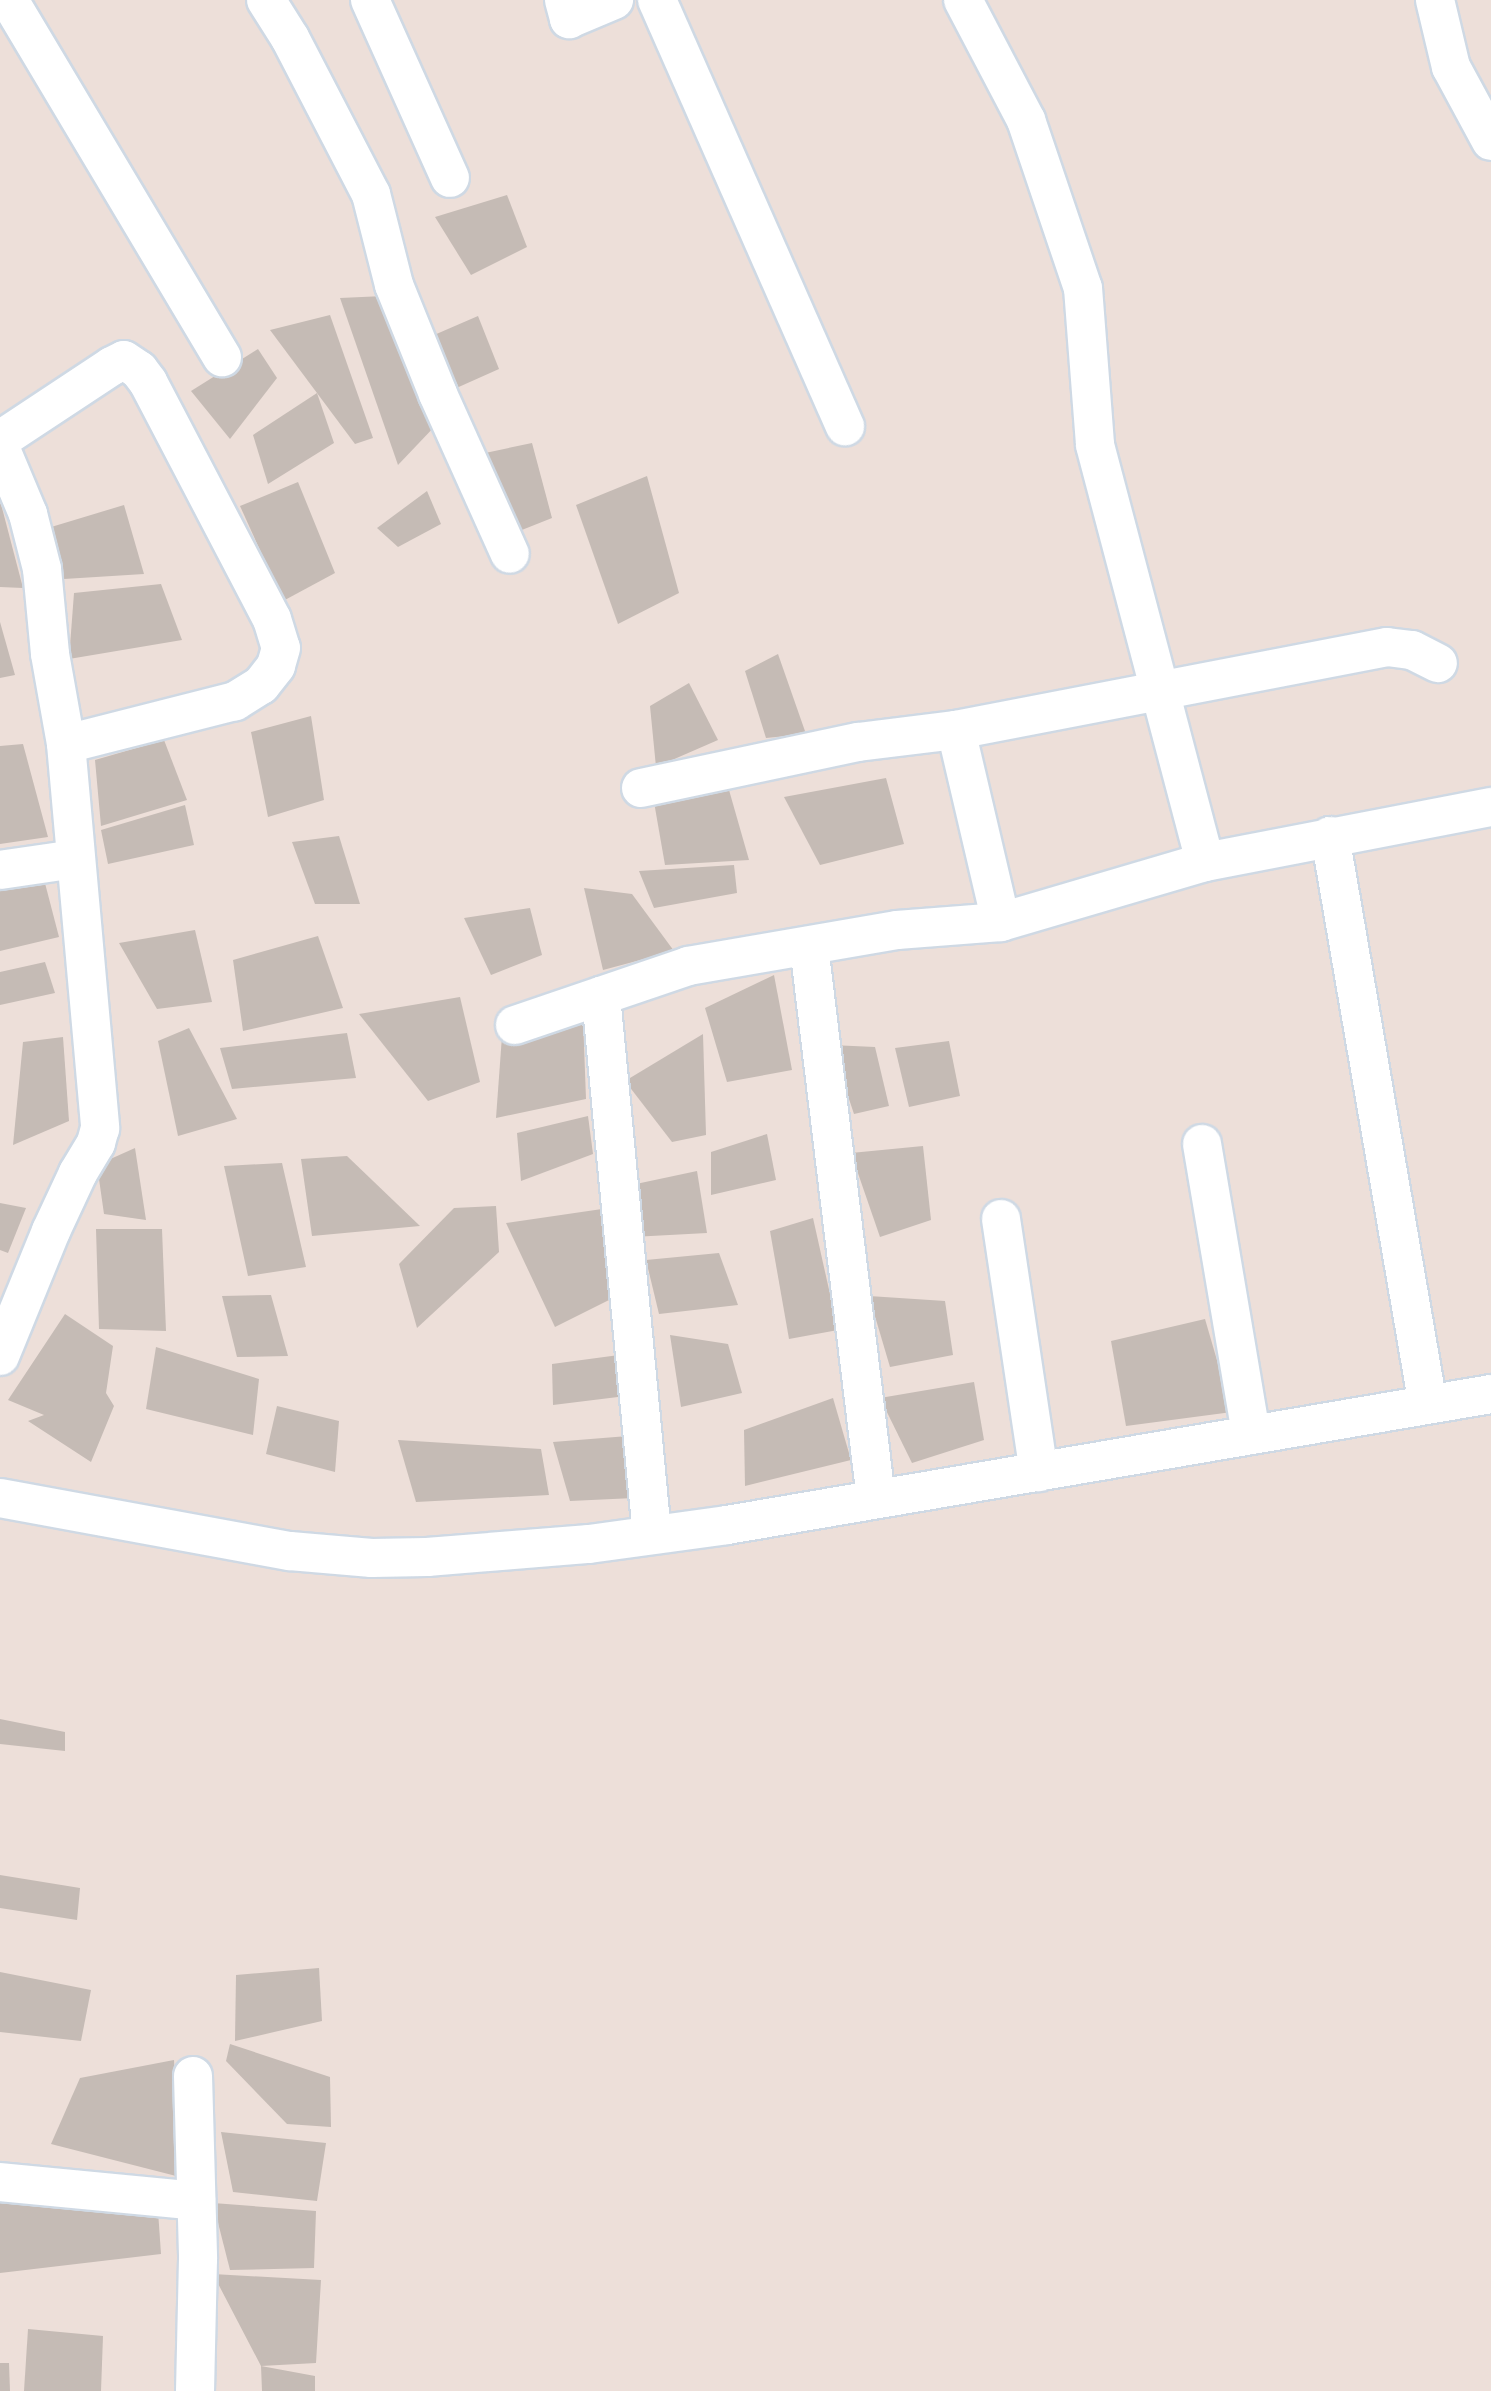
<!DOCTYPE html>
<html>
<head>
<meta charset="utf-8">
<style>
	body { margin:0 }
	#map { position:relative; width:1491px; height:2391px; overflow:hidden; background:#eddfd9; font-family:Barlow,sans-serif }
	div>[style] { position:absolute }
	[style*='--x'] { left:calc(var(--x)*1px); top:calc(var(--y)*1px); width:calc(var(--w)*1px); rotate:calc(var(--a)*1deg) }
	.building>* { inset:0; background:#c5bbb5 }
	.roads { filter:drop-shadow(2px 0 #cfd9e4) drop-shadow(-2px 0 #cfd9e4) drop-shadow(0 2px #cfd9e4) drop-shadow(0 -2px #cfd9e4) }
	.minor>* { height:38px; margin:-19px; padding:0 19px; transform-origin:19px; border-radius:19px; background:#fff }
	span { translate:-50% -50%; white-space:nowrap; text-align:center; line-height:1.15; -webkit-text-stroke:6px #fff; paint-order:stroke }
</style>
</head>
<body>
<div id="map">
	<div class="building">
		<i style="clip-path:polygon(507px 195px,527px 247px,471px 275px,435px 217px)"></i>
		<i style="clip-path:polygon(384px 296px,437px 424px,398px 465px,340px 298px)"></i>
		<i style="clip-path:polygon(330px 315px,373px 438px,355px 444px,270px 330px)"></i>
		<i style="clip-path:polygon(478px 316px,499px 369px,443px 394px,411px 345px)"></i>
		<i style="clip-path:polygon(258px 349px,277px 378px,230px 439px,191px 391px)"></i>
		<i style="clip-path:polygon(317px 393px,334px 443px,268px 484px,253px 435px)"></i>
		<i style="clip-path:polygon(532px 443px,552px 518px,499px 539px,471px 456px)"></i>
		<i style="clip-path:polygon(647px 476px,679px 593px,618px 624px,576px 505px)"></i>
		<i style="clip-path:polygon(298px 482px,335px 573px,283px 601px,240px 506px)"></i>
		<i style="clip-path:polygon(427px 491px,441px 524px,398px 547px,377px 528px)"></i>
		<i style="clip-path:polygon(0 504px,1px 504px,23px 588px,0 587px)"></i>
		<i style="clip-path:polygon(124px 505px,144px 574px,48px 580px,38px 531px)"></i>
		<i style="clip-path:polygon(161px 584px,182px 640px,69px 659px,74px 593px)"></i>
		<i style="clip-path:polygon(0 622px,15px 675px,0 678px)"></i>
		<i style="clip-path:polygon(778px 654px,806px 734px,766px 738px,745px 671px)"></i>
		<i style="clip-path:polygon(689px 683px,718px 740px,656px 767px,650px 706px)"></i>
		<i style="clip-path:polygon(311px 716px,324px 800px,268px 817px,251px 732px)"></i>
		<i style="clip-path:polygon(164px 740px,187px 800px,101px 826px,95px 760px)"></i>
		<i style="clip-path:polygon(23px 744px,48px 837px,0 844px,0 746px)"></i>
		<i style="clip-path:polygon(886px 778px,904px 844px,820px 865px,784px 797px)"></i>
		<i style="clip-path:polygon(727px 783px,749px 860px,665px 865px,654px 802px)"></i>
		<i style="clip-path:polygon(185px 805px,194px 845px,108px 864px,101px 830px)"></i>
		<i style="clip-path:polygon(339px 836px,360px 904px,315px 904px,292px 842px)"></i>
		<i style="clip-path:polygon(40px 864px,59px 937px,0 951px,0 871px)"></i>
		<i style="clip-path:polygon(734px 865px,737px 893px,654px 908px,639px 871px)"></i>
		<i style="clip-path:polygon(584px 888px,632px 894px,674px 951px,603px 970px)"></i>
		<i style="clip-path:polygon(530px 908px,542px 955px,491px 975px,464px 918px)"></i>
		<i style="clip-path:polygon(195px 930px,212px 1002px,157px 1009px,119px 943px)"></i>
		<i style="clip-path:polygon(318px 936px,343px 1008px,243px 1031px,233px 960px)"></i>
		<i style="clip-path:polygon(45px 962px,55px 993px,0 1005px,0 972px)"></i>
		<i style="clip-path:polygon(774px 975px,792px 1070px,727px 1082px,705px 1008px)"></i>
		<i style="clip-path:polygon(460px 997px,480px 1082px,428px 1101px,359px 1014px)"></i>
		<i style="clip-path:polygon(583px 1018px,586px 1099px,496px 1118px,502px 1036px)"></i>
		<i style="clip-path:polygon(189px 1028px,237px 1119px,178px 1136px,158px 1041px)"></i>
		<i style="clip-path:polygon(347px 1033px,356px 1078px,232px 1089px,220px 1048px)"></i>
		<i style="clip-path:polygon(703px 1034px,706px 1135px,672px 1142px,625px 1081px)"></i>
		<i style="clip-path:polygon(63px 1037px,69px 1121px,13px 1145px,23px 1042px)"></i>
		<i style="clip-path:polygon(949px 1041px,960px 1096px,909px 1107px,895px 1048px)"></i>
		<i style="clip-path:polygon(831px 1045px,875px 1047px,889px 1106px,854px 1114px)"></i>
		<i style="clip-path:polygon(588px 1116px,593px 1154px,521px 1181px,517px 1133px)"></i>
		<i style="clip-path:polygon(767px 1134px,776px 1180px,711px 1195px,711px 1152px)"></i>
		<i style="clip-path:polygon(923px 1146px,931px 1220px,880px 1237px,851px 1153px)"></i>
		<i style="clip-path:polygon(135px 1148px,146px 1220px,104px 1214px,97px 1165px)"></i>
		<i style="clip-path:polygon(347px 1156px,420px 1226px,312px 1236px,301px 1159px)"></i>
		<i style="clip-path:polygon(282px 1163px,306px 1267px,248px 1276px,224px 1166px)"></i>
		<i style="clip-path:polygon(697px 1171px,707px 1233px,632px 1237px,636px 1184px)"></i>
		<i style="clip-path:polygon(0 1203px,26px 1208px,8px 1253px,0 1250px)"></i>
		<i style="clip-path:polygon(496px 1206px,499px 1252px,417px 1328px,399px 1264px,454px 1208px)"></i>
		<i style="clip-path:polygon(602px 1209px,625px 1292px,555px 1327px,506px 1223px)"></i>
		<i style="clip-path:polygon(813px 1218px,838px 1330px,789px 1339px,770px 1231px)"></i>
		<i style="clip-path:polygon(96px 1229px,162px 1229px,166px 1331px,99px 1329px)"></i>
		<i style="clip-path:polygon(719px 1253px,738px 1305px,659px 1314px,646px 1260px)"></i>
		<i style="clip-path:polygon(271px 1295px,288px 1356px,237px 1357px,222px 1296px)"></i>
		<i style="clip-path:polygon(869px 1296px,945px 1301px,953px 1355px,890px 1367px)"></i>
		<i style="clip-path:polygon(65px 1314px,113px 1346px,106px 1393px,114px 1406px,91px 1462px,28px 1421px,44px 1415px,8px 1400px)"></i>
		<i style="clip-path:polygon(1205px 1319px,1232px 1412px,1126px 1426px,1111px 1341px)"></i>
		<i style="clip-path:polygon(670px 1335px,728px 1344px,742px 1393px,681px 1407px)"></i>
		<i style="clip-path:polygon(156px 1347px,259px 1379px,253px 1435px,146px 1409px)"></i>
		<i style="clip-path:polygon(619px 1355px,626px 1396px,553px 1405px,552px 1364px)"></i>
		<i style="clip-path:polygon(974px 1382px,984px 1440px,912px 1463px,880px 1398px)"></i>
		<i style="clip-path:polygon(833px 1398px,851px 1460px,745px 1486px,744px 1430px)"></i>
		<i style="clip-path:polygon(277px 1406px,339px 1421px,335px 1472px,266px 1454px)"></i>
		<i style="clip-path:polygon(628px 1436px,634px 1498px,570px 1501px,553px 1442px)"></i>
		<i style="clip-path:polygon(398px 1440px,541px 1449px,549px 1495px,416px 1502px)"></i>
		<i style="clip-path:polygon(0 1719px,65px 1732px,65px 1751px,0 1744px)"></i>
		<i style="clip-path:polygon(0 1875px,80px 1888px,77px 1920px,0 1908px)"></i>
		<i style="clip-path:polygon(319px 1968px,322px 2021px,235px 2041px,236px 1975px)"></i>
		<i style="clip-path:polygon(0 1972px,91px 1990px,81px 2041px,0 2032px)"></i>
		<i style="clip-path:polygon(230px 2044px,330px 2077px,331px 2127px,287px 2124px,226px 2061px)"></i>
		<i style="clip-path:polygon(174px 2060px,180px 2177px,51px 2144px,80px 2078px)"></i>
		<i style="clip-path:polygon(221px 2132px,326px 2143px,317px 2201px,233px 2192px)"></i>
		<i style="clip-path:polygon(0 2197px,158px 2211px,161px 2254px,0 2273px)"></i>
		<i style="clip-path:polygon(213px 2203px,316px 2211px,314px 2268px,230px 2270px)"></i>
		<i style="clip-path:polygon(213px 2274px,321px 2280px,316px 2363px,261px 2366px,315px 2376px,315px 2391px,262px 2391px,261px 2366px)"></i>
		<i style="clip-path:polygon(28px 2329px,103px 2336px,101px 2391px,24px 2391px)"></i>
		<i style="clip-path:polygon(0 2363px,9px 2363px,10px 2391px,0 2391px)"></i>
	</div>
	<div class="roads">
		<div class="minor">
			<i style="--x:9;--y:0;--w:416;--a:59.2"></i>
			<i style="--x:266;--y:0;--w:45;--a:57.7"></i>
			<i style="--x:290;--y:38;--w:176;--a:62.6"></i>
			<i style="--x:371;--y:194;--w:94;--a:75.8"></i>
			<i style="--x:394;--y:285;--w:118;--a:68"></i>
			<i style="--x:438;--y:394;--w:175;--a:65.8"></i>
			<i style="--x:370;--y:0;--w:195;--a:65.8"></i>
			<i style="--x:564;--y:0;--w:20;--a:75"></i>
			<i style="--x:569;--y:19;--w:49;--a:-22.9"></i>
			<i style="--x:657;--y:0;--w:466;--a:66.2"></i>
			<i style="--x:963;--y:0;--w:136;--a:62.3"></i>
			<i style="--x:1026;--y:120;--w:177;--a:71.3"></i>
			<i style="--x:1083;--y:288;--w:157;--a:85.6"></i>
			<i style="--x:1095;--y:445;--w:431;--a:75.2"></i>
			<i style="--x:1435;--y:0;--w:69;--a:76.6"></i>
			<i style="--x:1451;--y:67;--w:84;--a:61.6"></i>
			<i style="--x:0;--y:440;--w:134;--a:-33.5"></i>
			<i style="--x:112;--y:366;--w:13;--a:-27"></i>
			<i style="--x:124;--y:360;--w:18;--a:34"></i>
			<i style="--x:139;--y:370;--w:15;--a:53"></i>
			<i style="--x:148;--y:382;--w:267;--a:62.4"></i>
			<i style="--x:272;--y:619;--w:30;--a:73"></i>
			<i style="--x:281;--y:648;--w:19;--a:106"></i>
			<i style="--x:276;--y:666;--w:24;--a:128"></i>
			<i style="--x:261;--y:685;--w:31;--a:148"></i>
			<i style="--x:235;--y:701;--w:174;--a:165.7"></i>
			<i style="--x:0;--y:447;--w:73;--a:67.3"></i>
			<i style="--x:28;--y:514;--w:57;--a:75.7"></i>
			<i style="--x:42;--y:569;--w:85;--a:84.6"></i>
			<i style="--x:50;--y:654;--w:91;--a:79.9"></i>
			<i style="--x:66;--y:744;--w:386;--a:84.9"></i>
			<i style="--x:100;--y:1128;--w:16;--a:105"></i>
			<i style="--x:96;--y:1143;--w:35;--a:121"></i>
			<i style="--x:78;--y:1173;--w:64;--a:115"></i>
			<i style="--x:51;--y:1231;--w:135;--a:112.2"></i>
			<i style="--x:956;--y:730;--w:197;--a:76.8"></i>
			<i style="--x:641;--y:788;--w:222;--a:-12"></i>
			<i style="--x:858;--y:742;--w:99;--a:-7"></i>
			<i style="--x:956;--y:730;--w:439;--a:-10.9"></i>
			<i style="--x:1387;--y:647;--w:25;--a:7"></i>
			<i style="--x:1412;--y:650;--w:29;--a:27"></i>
			<i style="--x:1330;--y:836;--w:577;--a:80.23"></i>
			<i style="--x:0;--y:870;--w:76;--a:-8.3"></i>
			<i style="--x:809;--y:946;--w:557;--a:83.09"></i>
			<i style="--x:601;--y:996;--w:541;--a:84.59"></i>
			<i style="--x:515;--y:1025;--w:183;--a:-18.8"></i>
			<i style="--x:688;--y:966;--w:212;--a:-9.8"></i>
			<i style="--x:897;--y:930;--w:104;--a:-4.4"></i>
			<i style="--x:1001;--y:922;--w:213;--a:-16.4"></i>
			<i style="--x:1205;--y:862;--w:291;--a:-10.9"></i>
			<i style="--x:1202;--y:1144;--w:295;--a:80.4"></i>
			<i style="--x:1001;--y:1219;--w:256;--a:81.5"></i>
			<i style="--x:0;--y:1498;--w:295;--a:10.4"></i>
			<i style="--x:290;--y:1551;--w:82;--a:4.9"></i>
			<i style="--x:372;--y:1558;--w:55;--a:-1"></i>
			<i style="--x:427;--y:1557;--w:163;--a:-4.6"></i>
			<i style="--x:589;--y:1544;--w:139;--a:-7.8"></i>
			<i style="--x:727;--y:1525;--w:775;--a:-9.73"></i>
			<i style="--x:193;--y:2076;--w:183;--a:88.4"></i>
			<i style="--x:198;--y:2259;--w:132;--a:91.3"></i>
			<i style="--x:0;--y:2182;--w:197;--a:5.5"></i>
		</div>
	</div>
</div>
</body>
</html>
